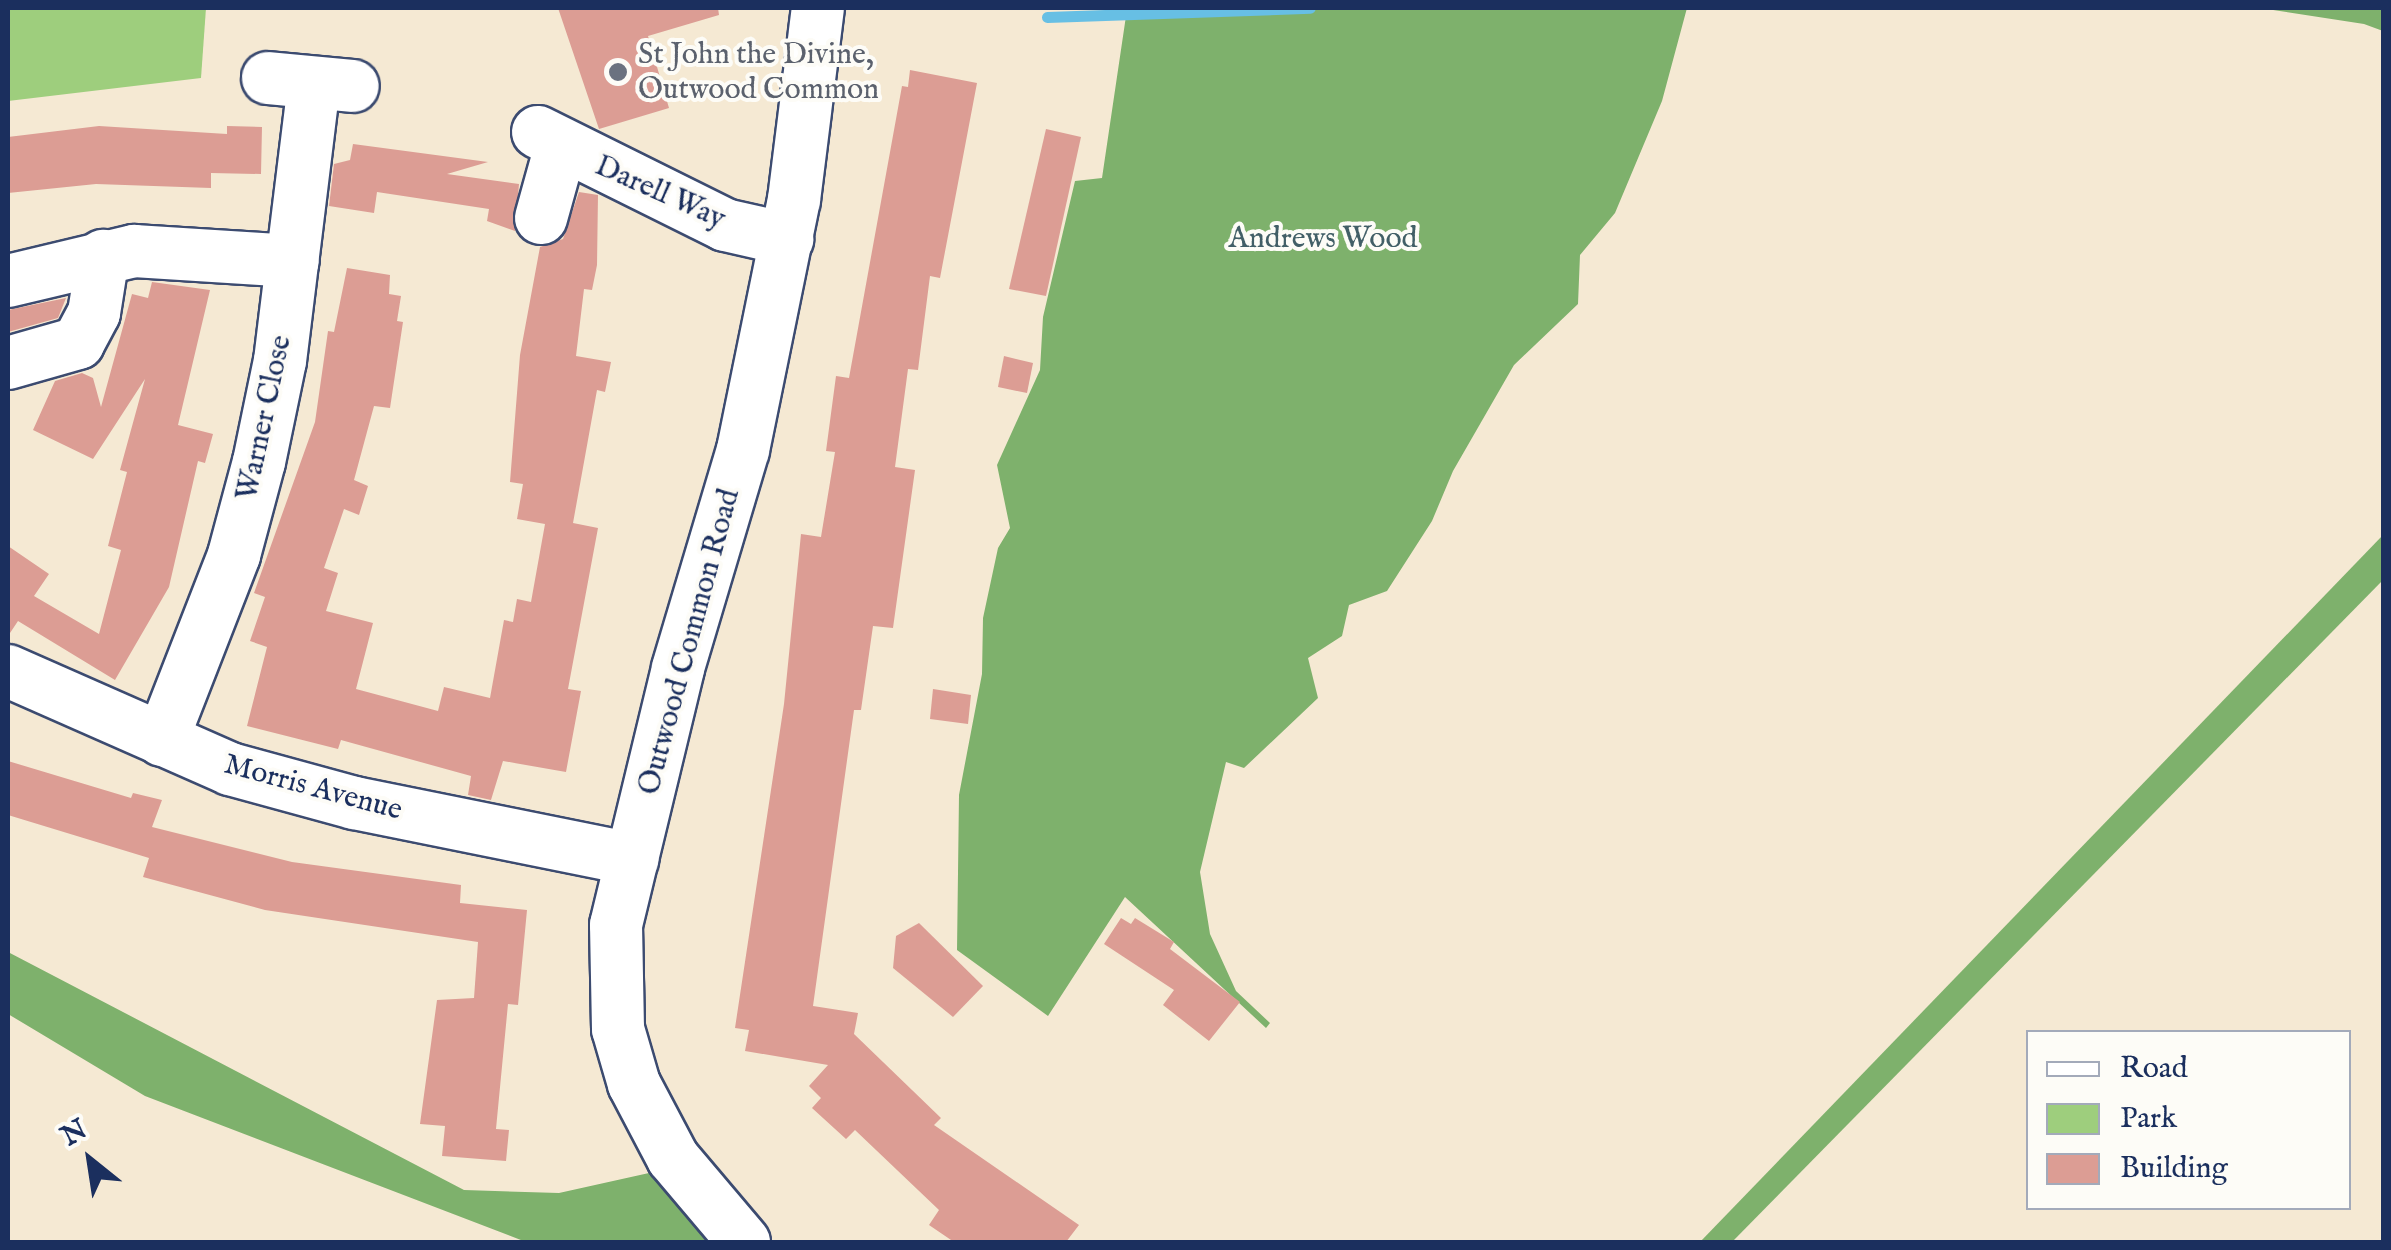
<!DOCTYPE html>
<html>
<head>
<meta charset="utf-8">
<style>
	body { margin:0 }
	#map { position:relative; width:2391px; height:1250px; overflow:hidden; background:#f5e9d3; font-family:"IM FELL English",serif }
	div>[style] { position:absolute }
	[style*='--x'] { left:calc(var(--x)*1px); top:calc(var(--y)*1px); width:calc(var(--w)*1px); rotate:calc(var(--a)*1deg) }
	.green>* { inset:0; background:#9ece7d }
	.forest>* { inset:0; background:#7eb16c }
	.stream>* { height:11px; margin:-5.5px; padding:0 5.5px; transform-origin:5.5px; border-radius:5.5px; background:#67bfe4 }
	.building>* { inset:0; background:#dc9d94 }
	.roads { filter:drop-shadow(2px 0 #3c4b70) drop-shadow(-2px 0 #3c4b70) drop-shadow(0 2px #3c4b70) drop-shadow(0 -2px #3c4b70) }
	.minor>* { height:52px; margin:-26px; padding:0 26px; transform-origin:26px; border-radius:26px; background:#fff }
	.dots>* { width:28px; height:28px; translate:-50% -50%; box-sizing:border-box; border:5px solid #fdfcf7; border-radius:50% }
	span { translate:-50% -50%; white-space:nowrap; text-align:center; line-height:1.15; -webkit-text-stroke:8px #fdfcf7; paint-order:stroke }
	.worship-label { font-size:30px; color:#5b616d }
	.left { translate:0 -50%; text-align:left }
	.street-label { font-size:30px; color:#1b2f5e }
	.park-label { font-size:30px; color:#425f67 }
	.frame { position:absolute; inset:0; border:10px solid #1b2f5e; pointer-events:none }
	.legend { position:absolute; left:2026px; top:1030px; width:325px; height:180px; box-sizing:border-box; background:#fdfcf7; border:2px solid #a3aaba; margin:0; padding:12px 18px; list-style:none; font-size:30px; color:#1b2f5e }
	.legend li { display:flex; align-items:center; gap:20px; height:50px }
	.legend b { width:50px; border:2px solid #a3aaba }
	.north { position:absolute; left:40px; top:1110px; width:100px; height:100px; -webkit-text-stroke:8px #fdfcf7; paint-order:stroke; rotate:330deg; font-size:28px; font-weight:700; line-height:40px; text-align:center; color:#1b2f5e }
	.north::after { content:''; display:block; margin:auto; width:35px; height:45px; background:#1b2f5e; clip-path:polygon(50% 0,100% 100%,50% 72%,0 100%) }
</style>
</head>
<body>
<div id="map">
	<div class="green">
		<i style="clip-path:polygon(8px 8px,206px 8px,201px 78px,8px 101px)"></i>
	</div>
	<div class="forest">
		<i style="clip-path:polygon(1258px 8px,1687px 8px,1662px 101px,1615px 213px,1580px 255px,1578px 304px,1514px 365px,1453px 471px,1432px 521px,1387px 591px,1349px 605px,1342px 636px,1308px 658px,1318px 698px,1244px 768px,1226px 762px,1200px 872px,1210px 934px,1236px 991px,1270px 1023px,1266px 1028px,1125px 897px,1048px 1016px,957px 950px,959px 795px,982px 674px,983px 618px,998px 548px,1010px 528px,997px 465px,1040px 370px,1043px 317px,1075px 181px,1102px 178px,1126px 16px)"></i>
		<i style="clip-path:polygon(2260px 8px,2383px 8px,2383px 31px,2364px 24px)"></i>
		<i style="clip-path:polygon(2383px 535px,2383px 580px,1732px 1242px,1700px 1242px)"></i>
		<i style="clip-path:polygon(8px 952px,464px 1190px,559px 1193px,658px 1171px,721px 1242px,526px 1242px,145px 1096px,8px 1014px)"></i>
	</div>
	<div class="stream">
		<i style="--x:1047;--y:17;--w:263;--a:-2"></i>
	</div>
	<div class="building">
		<i style="clip-path:polygon(558px 8px,718px 8px,719px 15px,648px 36px,669px 108px,599px 129px)"></i>
		<i style="clip-path:polygon(910px 70px,977px 83px,940px 278px,930px 276px,918px 370px,908px 369px,895px 467px,915px 470px,893px 628px,873px 626px,861px 710px,854px 710px,813px 1006px,858px 1013px,854px 1034px,941px 1118px,934px 1125px,1079px 1225px,1066px 1242px,954px 1242px,929px 1225px,939px 1210px,855px 1130px,846px 1139px,812px 1108px,821px 1098px,809px 1086px,828px 1065px,745px 1051px,749px 1030px,735px 1028px,784px 704px,801px 534px,821px 537px,835px 452px,826px 451px,836px 376px,849px 378px,902px 86px,908px 87px)"></i>
		<i style="clip-path:polygon(99px 126px,227px 134px,227px 126px,262px 127px,261px 174px,211px 173px,211px 188px,96px 184px,8px 193px,8px 137px)"></i>
		<i style="clip-path:polygon(1046px 129px,1081px 137px,1046px 296px,1009px 289px)"></i>
		<i style="clip-path:polygon(353px 144px,488px 162px,447px 174px,519px 184px,515px 231px,487px 221px,489px 209px,377px 192px,374px 213px,329px 206px,334px 164px,350px 160px)"></i>
		<i style="clip-path:polygon(579px 192px,598px 195px,597px 265px,592px 290px,584px 289px,576px 356px,611px 362px,605px 392px,597px 390px,573px 523px,598px 528px,568px 689px,581px 691px,566px 772px,503px 761px,491px 800px,468px 795px,471px 776px,341px 740px,338px 749px,247px 726px,267px 647px,250px 641px,265px 597px,254px 593px,315px 422px,328px 331px,334px 332px,347px 268px,390px 275px,389px 294px,401px 296px,397px 321px,403px 322px,390px 408px,374px 406px,354px 480px,368px 486px,359px 515px,344px 509px,324px 568px,338px 573px,326px 611px,373px 623px,356px 689px,438px 711px,444px 687px,490px 698px,504px 620px,513px 622px,517px 599px,531px 602px,545px 524px,517px 519px,523px 484px,510px 482px,520px 355px,540px 247px,563px 239px)"></i>
		<i style="clip-path:polygon(152px 282px,210px 290px,178px 425px,213px 434px,205px 463px,198px 461px,169px 587px,115px 680px,18px 621px,8px 636px,8px 546px,49px 574px,34px 596px,99px 634px,121px 550px,108px 546px,127px 472px,120px 470px,145px 379px,93px 459px,33px 430px,55px 381px,82px 373px,93px 378px,101px 407px,132px 294px,148px 298px)"></i>
		<i style="clip-path:polygon(66px 298px,58px 318px,8px 332px,8px 310px)"></i>
		<i style="clip-path:polygon(1004px 356px,1033px 363px,1027px 393px,998px 387px)"></i>
		<i style="clip-path:polygon(933px 689px,971px 695px,968px 724px,930px 719px)"></i>
		<i style="clip-path:polygon(8px 761px,131px 798px,133px 793px,162px 800px,152px 827px,292px 862px,461px 885px,460px 903px,527px 910px,518px 1005px,508px 1004px,496px 1129px,509px 1130px,506px 1161px,442px 1156px,445px 1126px,420px 1124px,437px 1000px,474px 998px,478px 942px,265px 910px,143px 877px,149px 858px,8px 815px)"></i>
		<i style="clip-path:polygon(1121px 918px,1131px 924px,1135px 918px,1174px 942px,1170px 949px,1240px 1002px,1209px 1041px,1163px 1005px,1174px 990px,1104px 944px)"></i>
		<i style="clip-path:polygon(919px 923px,983px 986px,953px 1017px,893px 968px,896px 936px)"></i>
	</div>
	<div class="roads">
		<div class="minor">
			<i style="--x:268;--y:78;--w:85;--a:5.4"></i>
			<i style="--x:538;--y:132;--w:209;--a:26.4"></i>
			<i style="--x:725;--y:225;--w:64;--a:12.7"></i>
			<i style="--x:541;--y:218;--w:75;--a:-74.5"></i>
			<i style="--x:8;--y:281;--w:130;--a:-13.4"></i>
			<i style="--x:134;--y:251;--w:159;--a:3.6"></i>
			<i style="--x:8;--y:363;--w:73;--a:-15.9"></i>
			<i style="--x:78;--y:343;--w:34;--a:-62"></i>
			<i style="--x:94;--y:313;--w:58;--a:-81"></i>
			<i style="--x:8;--y:671;--w:243;--a:23.8"></i>
			<i style="--x:230;--y:769;--w:129;--a:15.3"></i>
			<i style="--x:354;--y:803;--w:284;--a:11.4"></i>
			<i style="--x:162;--y:740;--w:199;--a:-68.7"></i>
			<i style="--x:234;--y:555;--w:96;--a:-75"></i>
			<i style="--x:259;--y:462;--w:103;--a:-78.3"></i>
			<i style="--x:280;--y:361;--w:280;--a:-83"></i>
			<i style="--x:744;--y:1242;--w:110;--a:-130.2"></i>
			<i style="--x:673;--y:1158;--w:84;--a:-117.8"></i>
			<i style="--x:634;--y:1084;--w:57;--a:-106.2"></i>
			<i style="--x:618;--y:1029;--w:104;--a:-91.1"></i>
			<i style="--x:616;--y:925;--w:264;--a:-76.4"></i>
			<i style="--x:678;--y:668;--w:227;--a:-73.4"></i>
			<i style="--x:743;--y:450;--w:255;--a:-78.5"></i>
			<i style="--x:794;--y:200;--w:193;--a:-82.9"></i>
		</div>
	</div>
	<div class="dots">
		<i style="left:618px;top:72px;background:#6b7280"></i>
	</div>
	<div class="worship-label">
		<span class="left" style="left:638px;top:72px">St John the Divine,<br>Outwood Common</span>
	</div>
	<div class="street-label">
		<span style="left:660px;top:193px;rotate:24deg">Darell Way</span>
		<span style="left:265px;top:418px;rotate:-78deg">Warner Close</span>
		<span style="left:690px;top:642px;rotate:-75deg">Outwood Common Road</span>
		<span style="left:313px;top:788px;rotate:15deg">Morris Avenue</span>
	</div>
	<div class="park-label">
		<span style="left:1323px;top:239px">Andrews Wood</span>
	</div>
	<div class="frame"></div>
	<ul class="legend">
	<li><b style="height:12px;background:#fff"></b>Road</li>
	<li><b style="height:28px;background:#9ece7d"></b>Park</li>
	<li><b style="height:28px;background:#dc9d94"></b>Building</li>
	</ul>
	<div class="north">N</div>
</div>
</body>
</html>
